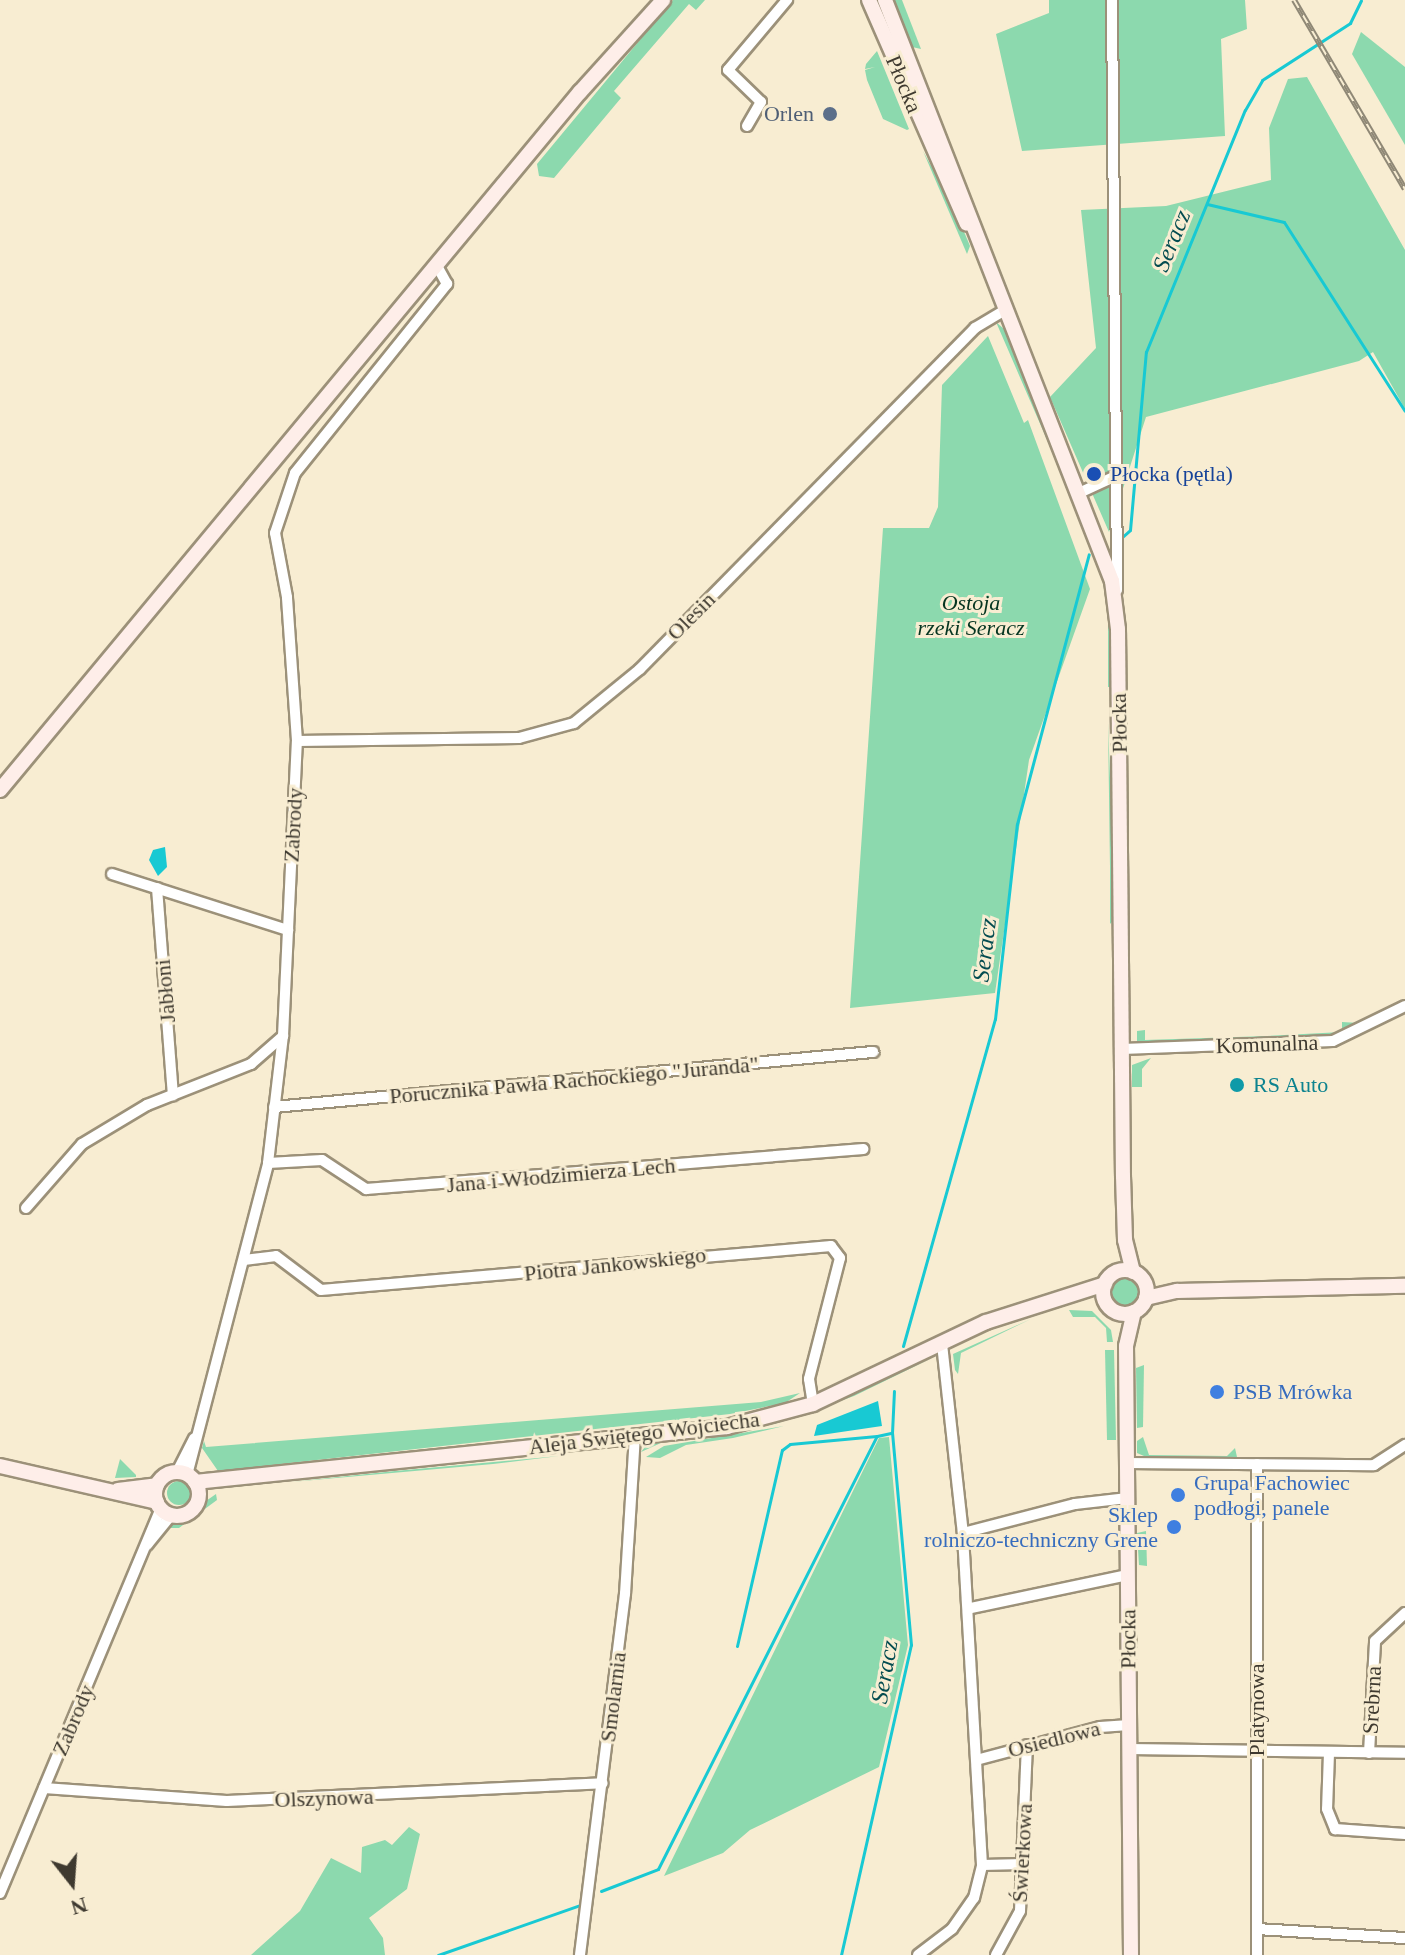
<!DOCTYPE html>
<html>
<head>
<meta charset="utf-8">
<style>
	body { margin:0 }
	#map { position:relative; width:1405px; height:1955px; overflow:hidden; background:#f8edd2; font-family:"Times New Roman",serif }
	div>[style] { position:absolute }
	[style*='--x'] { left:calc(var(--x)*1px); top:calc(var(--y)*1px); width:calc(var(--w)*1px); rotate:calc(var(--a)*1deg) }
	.green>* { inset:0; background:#8cd9ae }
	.round { border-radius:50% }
	.water>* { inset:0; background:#18c9d3 }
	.stream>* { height:3px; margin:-1.5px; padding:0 1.5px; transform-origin:1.5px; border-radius:1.5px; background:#18c9d3 }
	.roads { filter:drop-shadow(2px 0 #9c9179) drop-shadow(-2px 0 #9c9179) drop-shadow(0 2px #9c9179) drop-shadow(0 -2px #9c9179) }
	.street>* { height:10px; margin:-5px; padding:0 5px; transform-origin:5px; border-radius:5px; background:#fff }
	.secondary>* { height:14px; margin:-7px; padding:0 7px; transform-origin:7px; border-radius:7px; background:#feeee9 }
	.secondary>.ring { margin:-7px; padding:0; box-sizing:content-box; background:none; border:14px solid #feeee9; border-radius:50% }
	.rail>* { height:6px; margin-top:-3px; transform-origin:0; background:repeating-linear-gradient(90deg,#f8edd2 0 9px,#8f8876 0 18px); box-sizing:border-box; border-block:2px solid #8f8876 }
	.dots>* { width:22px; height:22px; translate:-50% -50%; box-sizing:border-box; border:4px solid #f8edd2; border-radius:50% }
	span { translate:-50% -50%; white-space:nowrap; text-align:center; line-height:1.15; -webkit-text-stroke:6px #f8edd2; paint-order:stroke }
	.street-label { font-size:22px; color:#3f3a30 }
	.service-label { font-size:22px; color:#4e5e75 }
	.right { translate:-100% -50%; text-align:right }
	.transit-label { font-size:22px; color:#164399 }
	.left { translate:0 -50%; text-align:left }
	.park-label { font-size:22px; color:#053520; font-style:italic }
	.culture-label { font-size:22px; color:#0d838f }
	.shop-label { font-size:22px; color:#366cbe }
	.water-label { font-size:24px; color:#044c50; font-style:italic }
	.north { position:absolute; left:32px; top:1843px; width:80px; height:80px; -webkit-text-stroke:6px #f8edd2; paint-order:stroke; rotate:163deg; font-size:22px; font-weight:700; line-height:32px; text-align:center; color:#3f3a30 }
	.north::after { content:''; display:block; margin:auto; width:28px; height:36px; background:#3f3a30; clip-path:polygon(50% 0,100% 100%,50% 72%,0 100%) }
</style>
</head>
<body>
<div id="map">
	<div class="green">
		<i style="clip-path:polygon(673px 0,705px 0,696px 10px,689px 4px,614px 91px,621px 98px,554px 178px,539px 176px,537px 164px)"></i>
		<i style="clip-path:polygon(892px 0,902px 0,921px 49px,912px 47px)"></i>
		<i style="clip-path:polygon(1049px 0,1245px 0,1247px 29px,1221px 39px,1225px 136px,1022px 151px,996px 34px,1049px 13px)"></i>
		<i style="clip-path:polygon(1361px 32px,1405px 67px,1405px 145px,1352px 54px)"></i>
		<i style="clip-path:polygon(877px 51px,909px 129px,907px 130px,883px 119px,867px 80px,865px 70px,875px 67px,865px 69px,866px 64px)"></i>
		<i style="clip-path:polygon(1307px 77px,1405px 250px,1405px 409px,1373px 352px,1359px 361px,1146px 417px,1109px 532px,1050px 397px,1096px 348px,1081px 210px,1166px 206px,1271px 180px,1269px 128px,1288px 79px)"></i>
		<i style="clip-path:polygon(923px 151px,954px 208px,970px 246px,967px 254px)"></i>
		<i style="clip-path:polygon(996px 322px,1004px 329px,1091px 537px,1103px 569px,1109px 590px,1112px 614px,1113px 687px,1108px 687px,1108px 592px,1103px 569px)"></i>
		<i style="clip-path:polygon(988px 336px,1024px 423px,1028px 420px,1090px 589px,1029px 760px,995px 993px,850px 1008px,883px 528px,929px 528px,938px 507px,942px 385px)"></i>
		<i style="clip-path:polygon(1108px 722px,1115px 918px,1110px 924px,1110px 868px)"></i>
		<i style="clip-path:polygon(1342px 1022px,1359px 1023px,1336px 1037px,1137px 1045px,1137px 1031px,1145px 1030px,1145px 1040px,1267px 1036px,1342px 1032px)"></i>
		<i style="clip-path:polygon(1151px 1058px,1142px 1069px,1142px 1087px,1132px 1087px,1132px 1065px)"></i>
		<i class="round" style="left:1112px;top:1278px;width:28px;height:28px"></i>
		<i style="clip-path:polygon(1069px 1310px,1092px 1311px,1111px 1330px,1113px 1342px,1107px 1342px,1106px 1328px,1095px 1317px,1073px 1317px)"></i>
		<i style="clip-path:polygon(1031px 1319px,961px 1353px,958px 1374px,955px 1370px,953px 1354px)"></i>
		<i style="clip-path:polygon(1105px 1350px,1114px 1350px,1116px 1440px,1107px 1440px)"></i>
		<i style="clip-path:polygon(936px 1356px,854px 1396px,791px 1419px,856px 1393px)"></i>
		<i style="clip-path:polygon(1144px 1365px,1143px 1427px,1137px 1428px,1136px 1368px)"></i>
		<i style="clip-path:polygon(800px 1393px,785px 1403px,730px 1414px,218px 1471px,202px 1448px,204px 1441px,206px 1447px,761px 1402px)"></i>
		<i style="clip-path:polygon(776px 1410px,723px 1421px,610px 1430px,731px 1418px)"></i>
		<i style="clip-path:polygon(782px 1422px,724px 1435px,663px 1442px,641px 1452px,649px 1442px)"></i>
		<i style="clip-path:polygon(784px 1426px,733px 1438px,686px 1445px,660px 1458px,646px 1457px,664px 1446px)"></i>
		<i style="clip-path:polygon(889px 1437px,908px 1645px,879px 1767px,750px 1830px,723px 1853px,664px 1876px,879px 1438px)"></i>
		<i style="clip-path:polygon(1143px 1437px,1149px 1455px,1227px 1456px,1235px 1448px,1237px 1457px,1144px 1456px,1137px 1453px,1137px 1441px)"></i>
		<i style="clip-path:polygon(559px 1456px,493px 1464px,291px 1482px,395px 1471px)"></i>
		<i style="clip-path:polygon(120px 1459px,136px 1475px,136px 1477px,115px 1478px)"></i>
		<i class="round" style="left:167px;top:1481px;width:24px;height:24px"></i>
		<i style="clip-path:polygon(216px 1494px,217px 1500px,179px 1528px,167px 1528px)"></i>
		<i style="clip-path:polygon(1146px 1531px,1147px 1566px,1139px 1565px,1137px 1533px)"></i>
		<i style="clip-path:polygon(409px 1827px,420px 1834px,407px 1889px,369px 1918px,383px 1938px,385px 1955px,251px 1955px,300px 1911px,331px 1858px,361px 1873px,362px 1847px,385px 1840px,392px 1845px)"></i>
	</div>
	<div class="water">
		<i style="clip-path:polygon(165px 847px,167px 867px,158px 876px,149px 860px,153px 850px)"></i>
		<i style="clip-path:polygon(878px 1401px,882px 1426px,814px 1436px,817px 1425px)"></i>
	</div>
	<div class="stream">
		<i style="--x:1207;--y:204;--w:79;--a:13.2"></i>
		<i style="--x:1284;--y:222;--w:224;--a:57.4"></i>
		<i style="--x:1120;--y:539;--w:13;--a:-42"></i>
		<i style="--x:1130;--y:530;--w:179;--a:-84.9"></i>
		<i style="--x:1146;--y:352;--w:261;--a:-67.8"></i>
		<i style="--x:1245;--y:110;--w:34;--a:-60"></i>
		<i style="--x:1262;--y:80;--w:105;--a:-32.9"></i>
		<i style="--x:1350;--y:23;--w:25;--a:-64"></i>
		<i style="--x:903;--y:1346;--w:340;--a:-74.3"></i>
		<i style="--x:995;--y:1019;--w:196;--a:-83.6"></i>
		<i style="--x:1017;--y:824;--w:279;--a:-75.1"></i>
		<i style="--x:737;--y:1646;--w:201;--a:-77.1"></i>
		<i style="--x:782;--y:1450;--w:10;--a:-37"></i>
		<i style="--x:790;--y:1444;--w:87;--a:-5.3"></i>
		<i style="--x:601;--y:1891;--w:61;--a:-21.1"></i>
		<i style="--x:658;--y:1869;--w:485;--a:-63.2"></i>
		<i style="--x:877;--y:1436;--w:14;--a:-12"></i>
		<i style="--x:438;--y:1955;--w:151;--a:-19.4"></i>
		<i style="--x:841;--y:1955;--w:318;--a:-77.3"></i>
		<i style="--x:911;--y:1645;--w:213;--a:-95.1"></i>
		<i style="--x:892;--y:1433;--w:42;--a:-87.3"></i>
	</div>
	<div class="roads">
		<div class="street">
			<i style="--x:1112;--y:0;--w:590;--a:89.51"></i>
			<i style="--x:747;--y:126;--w:28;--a:-60"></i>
			<i style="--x:761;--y:102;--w:46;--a:-135.9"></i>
			<i style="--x:728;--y:70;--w:92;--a:-49.9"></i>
			<i style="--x:1079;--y:493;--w:43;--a:-24.8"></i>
			<i style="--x:297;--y:741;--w:222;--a:-0.8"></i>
			<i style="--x:519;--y:738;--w:57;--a:-15.3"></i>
			<i style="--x:574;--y:723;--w:85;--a:-39.3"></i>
			<i style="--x:640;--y:669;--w:478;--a:-45.5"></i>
			<i style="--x:975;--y:328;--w:33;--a:-31"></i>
			<i style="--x:112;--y:874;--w:185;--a:17.7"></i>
			<i style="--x:157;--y:888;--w:208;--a:85.6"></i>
			<i style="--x:1122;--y:1049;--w:211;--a:-2.2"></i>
			<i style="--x:1333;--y:1041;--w:80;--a:-25.9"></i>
			<i style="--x:274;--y:1107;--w:602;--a:-5.25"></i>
			<i style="--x:268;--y:1163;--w:54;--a:-3.2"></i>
			<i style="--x:322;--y:1160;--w:53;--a:33.4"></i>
			<i style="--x:366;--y:1189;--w:499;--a:-4.6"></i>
			<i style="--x:26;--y:1208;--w:85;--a:-48.8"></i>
			<i style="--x:82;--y:1144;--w:76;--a:-31"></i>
			<i style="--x:147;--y:1105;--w:112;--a:-21.5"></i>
			<i style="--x:251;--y:1064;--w:43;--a:-41.2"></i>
			<i style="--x:244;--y:1260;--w:32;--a:-7"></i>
			<i style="--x:276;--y:1256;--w:56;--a:37.1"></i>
			<i style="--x:321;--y:1290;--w:512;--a:-4.93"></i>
			<i style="--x:831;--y:1246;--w:15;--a:53"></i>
			<i style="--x:840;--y:1258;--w:125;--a:104.4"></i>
			<i style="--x:809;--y:1379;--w:25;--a:81"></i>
			<i style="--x:942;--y:1344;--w:190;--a:83.7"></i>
			<i style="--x:963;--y:1533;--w:116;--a:-14.5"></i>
			<i style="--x:1075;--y:1504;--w:53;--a:-6.5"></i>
			<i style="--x:1127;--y:1463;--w:247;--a:0.5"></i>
			<i style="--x:1374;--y:1465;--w:37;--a:-33"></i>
			<i style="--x:1257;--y:1464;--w:491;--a:90"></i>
			<i style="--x:177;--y:1472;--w:38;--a:-63"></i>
			<i style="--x:187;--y:1475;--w:322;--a:-75.4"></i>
			<i style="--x:268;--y:1163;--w:128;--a:-83.3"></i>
			<i style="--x:283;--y:1036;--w:295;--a:-87.3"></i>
			<i style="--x:297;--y:741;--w:144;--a:-94"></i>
			<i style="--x:287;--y:597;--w:65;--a:-100.6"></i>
			<i style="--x:275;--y:533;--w:63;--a:-71.6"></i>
			<i style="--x:295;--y:473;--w:243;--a:-51.2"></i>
			<i style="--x:447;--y:284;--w:18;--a:-119"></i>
			<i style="--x:147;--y:1545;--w:38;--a:-51"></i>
			<i style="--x:971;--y:1608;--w:160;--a:-11.9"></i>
			<i style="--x:1129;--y:1749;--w:276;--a:0.8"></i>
			<i style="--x:1329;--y:1753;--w:56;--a:92"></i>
			<i style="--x:1327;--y:1809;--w:22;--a:68"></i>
			<i style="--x:1335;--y:1829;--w:70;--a:4.1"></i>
			<i style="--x:1369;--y:1753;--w:112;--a:-86.9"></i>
			<i style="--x:1375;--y:1641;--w:41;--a:-43"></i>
			<i style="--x:980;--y:1759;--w:124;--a:-14.9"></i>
			<i style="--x:1100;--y:1727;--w:29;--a:-4"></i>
			<i style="--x:44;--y:1788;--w:183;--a:4.1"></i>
			<i style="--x:227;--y:1801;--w:376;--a:-2.7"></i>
			<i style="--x:982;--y:1865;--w:41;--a:-1.4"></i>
			<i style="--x:0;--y:1893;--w:416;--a:-67.3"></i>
			<i style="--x:1257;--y:1929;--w:148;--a:3.5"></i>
			<i style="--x:580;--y:1955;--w:364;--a:-82.9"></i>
			<i style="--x:625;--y:1594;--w:157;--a:-86.4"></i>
			<i style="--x:918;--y:1955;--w:43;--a:-37.4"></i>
			<i style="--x:952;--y:1929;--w:38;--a:-55"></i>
			<i style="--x:974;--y:1898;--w:34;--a:-76"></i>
			<i style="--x:982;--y:1865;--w:333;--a:-93.3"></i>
			<i style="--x:996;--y:1955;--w:50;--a:-61.4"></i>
			<i style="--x:1020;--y:1911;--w:166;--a:-87.6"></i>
		</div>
		<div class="secondary">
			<i style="--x:869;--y:0;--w:244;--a:66.4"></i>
			<i style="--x:885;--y:0;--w:624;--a:68.66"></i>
			<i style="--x:1112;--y:581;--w:48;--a:82.9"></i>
			<i style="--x:1118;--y:629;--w:547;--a:89.48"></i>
			<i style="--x:1123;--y:1176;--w:64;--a:88.2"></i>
			<i style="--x:1125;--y:1240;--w:33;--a:76"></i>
			<i style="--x:0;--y:790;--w:908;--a:-50.28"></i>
			<i style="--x:580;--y:92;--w:124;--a:-47.9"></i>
			<i class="ring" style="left:1103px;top:1270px;width:30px;height:30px"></i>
			<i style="--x:1146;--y:1298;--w:32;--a:-13"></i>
			<i style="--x:1177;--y:1291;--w:228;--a:-1.3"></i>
			<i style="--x:0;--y:1466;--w:161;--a:12.9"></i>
			<i class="ring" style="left:155px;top:1472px;width:30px;height:30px"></i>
			<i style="--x:195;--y:1482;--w:535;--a:-5.9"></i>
			<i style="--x:727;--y:1427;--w:89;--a:-15"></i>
			<i style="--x:813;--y:1404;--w:191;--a:-25.4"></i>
			<i style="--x:986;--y:1322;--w:125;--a:-17.7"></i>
			<i style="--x:118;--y:1490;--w:39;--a:-7"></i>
			<i style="--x:1131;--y:1955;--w:609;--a:-90.47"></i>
			<i style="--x:1126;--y:1346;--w:35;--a:-77"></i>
		</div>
	</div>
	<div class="rail">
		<i style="--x:1294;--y:0;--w:219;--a:59.6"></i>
	</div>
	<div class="dots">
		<i style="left:830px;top:114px;background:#5c6f8a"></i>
		<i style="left:1094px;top:474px;background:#1a4fb4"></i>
		<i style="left:1237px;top:1085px;background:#0f9aa8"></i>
		<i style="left:1217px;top:1392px;background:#3f7fe0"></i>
		<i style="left:1178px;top:1495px;background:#3f7fe0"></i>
		<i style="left:1174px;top:1527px;background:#3f7fe0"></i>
	</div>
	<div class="street-label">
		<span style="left:904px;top:84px;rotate:67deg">Płocka</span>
		<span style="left:691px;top:616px;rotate:-45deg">Olesin</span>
		<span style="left:1119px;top:723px;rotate:-91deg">Płocka</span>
		<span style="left:293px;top:825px;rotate:-87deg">Zabrody</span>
		<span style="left:165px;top:991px;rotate:-95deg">Jabłoni</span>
		<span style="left:1267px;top:1044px;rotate:-2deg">Komunalna</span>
		<span style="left:574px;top:1080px;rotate:-5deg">Porucznika Pawła Rachockiego "Juranda"</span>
		<span style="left:561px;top:1175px;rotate:-5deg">Jana i Włodzimierza Lech</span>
		<span style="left:615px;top:1264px;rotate:-6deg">Piotra Jankowskiego</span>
		<span style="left:644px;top:1433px;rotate:-7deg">Aleja Świętego Wojciecha</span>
		<span style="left:1128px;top:1639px;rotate:-90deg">Płocka</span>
		<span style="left:613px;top:1697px;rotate:-83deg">Smolarnia</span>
		<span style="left:1372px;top:1700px;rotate:-87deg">Srebrna</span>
		<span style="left:1257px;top:1710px;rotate:-90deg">Platynowa</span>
		<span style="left:73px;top:1720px;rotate:-67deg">Zabrody</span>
		<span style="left:1054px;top:1739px;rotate:-14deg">Osiedlowa</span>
		<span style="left:324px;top:1798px;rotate:-2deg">Olszynowa</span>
		<span style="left:1022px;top:1853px;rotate:-87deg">Świerkowa</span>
	</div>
	<div class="service-label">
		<span class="right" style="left:814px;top:114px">Orlen</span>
	</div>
	<div class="transit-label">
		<span class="left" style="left:1110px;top:474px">Płocka (pętla)</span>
	</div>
	<div class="park-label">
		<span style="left:971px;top:615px">Ostoja<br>rzeki Seracz</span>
	</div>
	<div class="culture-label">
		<span class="left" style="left:1253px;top:1085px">RS Auto</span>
	</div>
	<div class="shop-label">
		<span class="left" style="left:1233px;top:1392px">PSB Mrówka</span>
		<span class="left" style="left:1194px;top:1495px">Grupa Fachowiec<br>podłogi, panele</span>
		<span class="right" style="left:1158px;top:1527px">Sklep<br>rolniczo-techniczny Grene</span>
	</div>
	<div class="water-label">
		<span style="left:1172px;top:241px;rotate:-68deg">Seracz</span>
		<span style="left:985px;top:950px;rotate:-83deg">Seracz</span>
		<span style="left:885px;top:1672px;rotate:-80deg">Seracz</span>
	</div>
	<div class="north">N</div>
</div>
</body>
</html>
